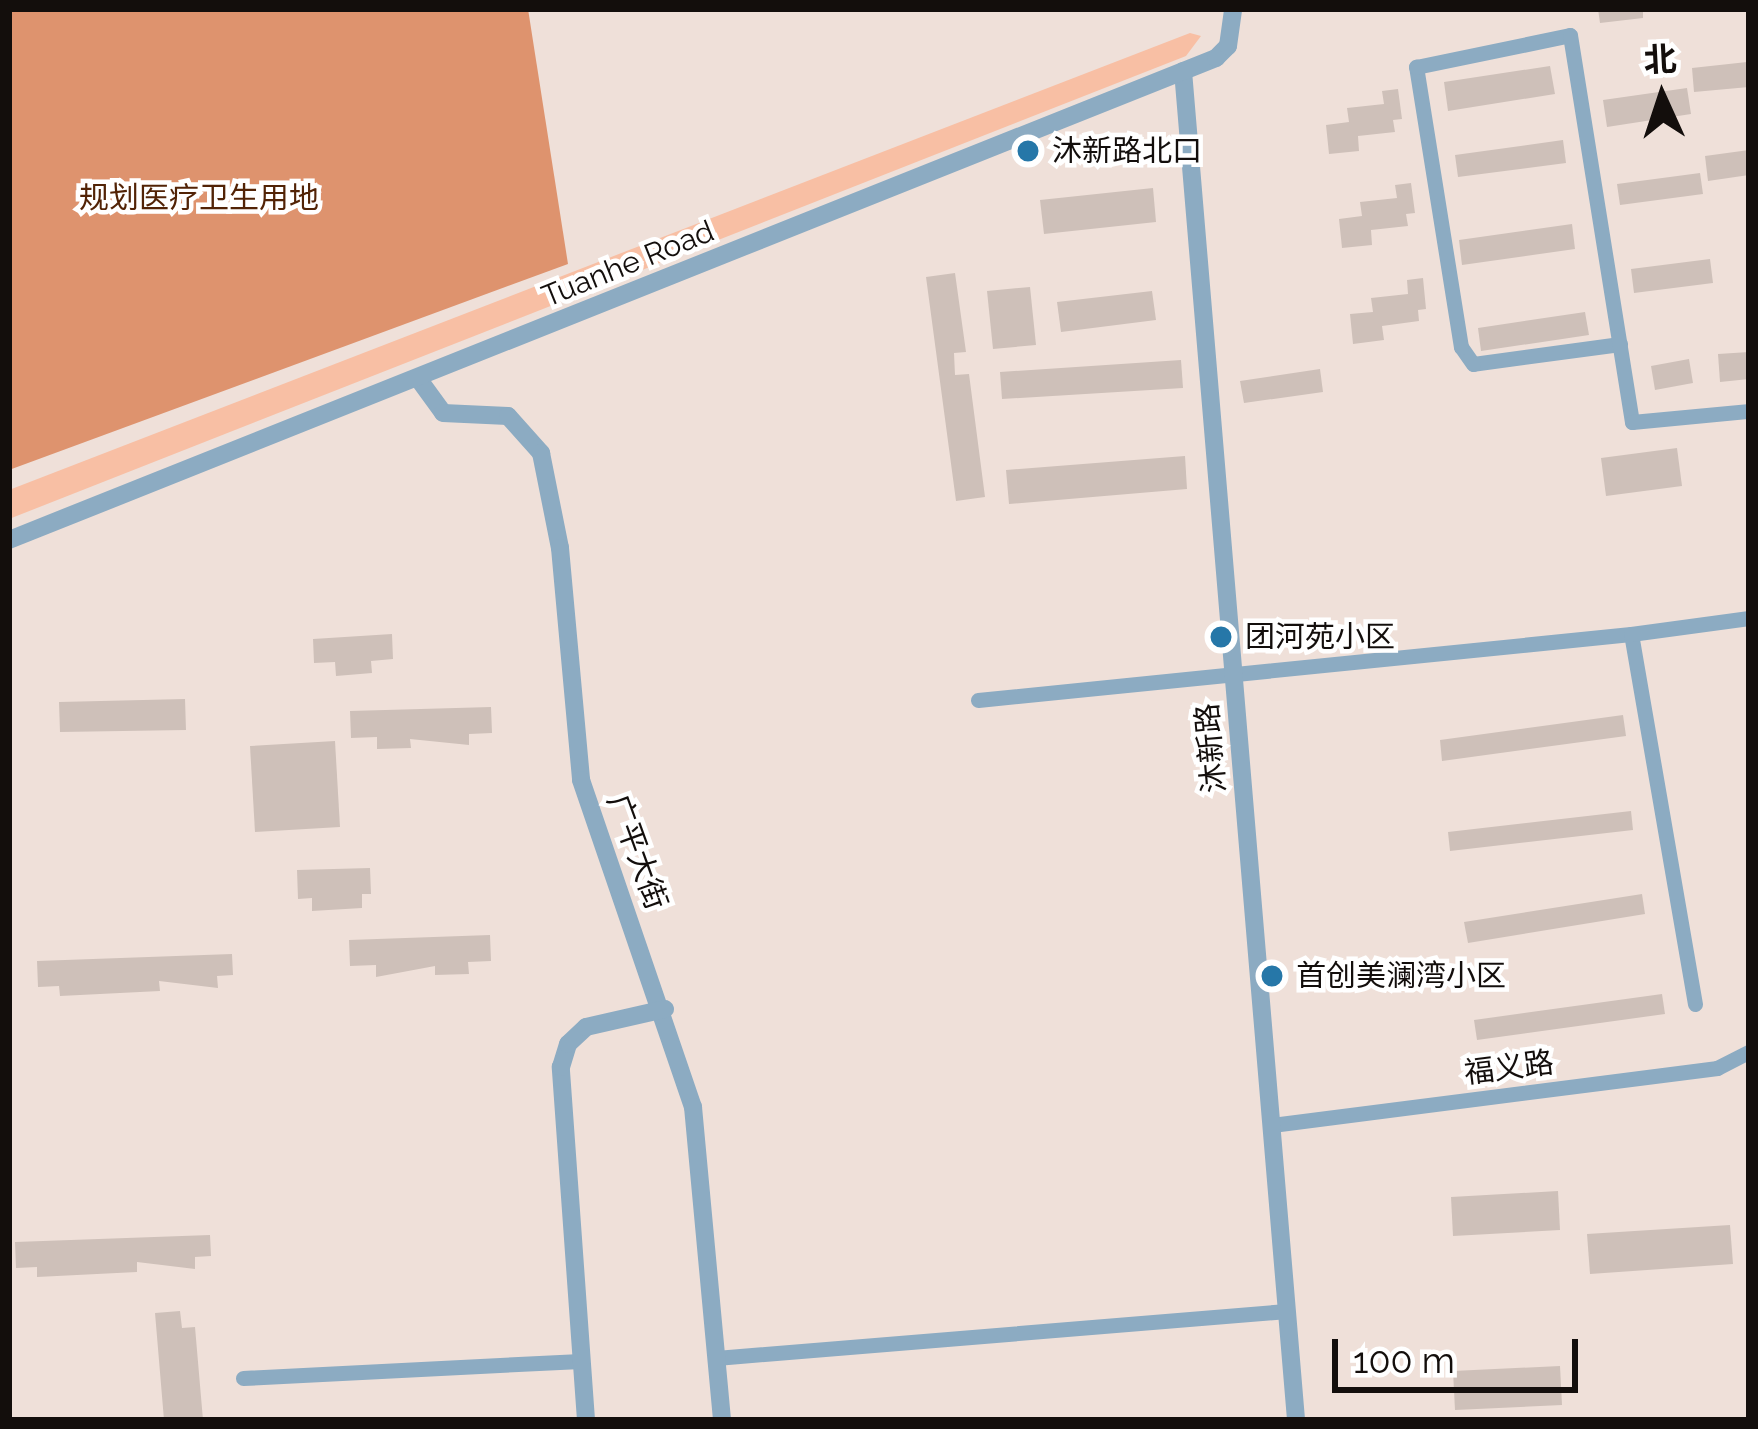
<!DOCTYPE html>
<html>
<head>
<meta charset="utf-8">
<style>
	body { margin:0 }
	#map { position:relative; width:1758px; height:1429px; overflow:hidden; background:#efe0d9; font-family:Raleway,"Noto Sans SC",sans-serif }
	div>[style] { position:absolute }
	[style*='--x'] { left:calc(var(--x)*1px); top:calc(var(--y)*1px); width:calc(var(--w)*1px); rotate:calc(var(--a)*1deg) }
	.green>* { inset:0; background:#f8bfa4 }
	.forest>* { inset:0; background:#de936e }
	.building>* { inset:0; background:#cec0b9 }
	.minor>* { height:15px; margin:-7.5px; padding:0 7.5px; transform-origin:7.5px; border-radius:7.5px; background:#8cabc2 }
	.tertiary>* { height:18px; margin:-9px; padding:0 9px; transform-origin:9px; border-radius:9px; background:#8cabc2 }
	.dots>* { width:33px; height:33px; translate:-50% -50%; box-sizing:border-box; border:6px solid #fff; border-radius:50% }
	span { translate:-50% -50%; white-space:nowrap; text-align:center; line-height:1.15; -webkit-text-stroke:9px #fff; paint-order:stroke }
	.poi-label { font-size:30px; color:#130e0c }
	.left { translate:0 -50%; text-align:left }
	.park-label { font-size:30px; color:#522306 }
	.street-label { font-size:30px; color:#130e0c }
	.frame { position:absolute; inset:0; border:12px solid #130e0c; pointer-events:none }
	.north { position:absolute; left:1602px; top:36px; width:120px; height:120px; -webkit-text-stroke:9px #fff; paint-order:stroke; rotate:357deg; font-size:33px; font-weight:700; line-height:48px; text-align:center; color:#130e0c }
	.north::after { content:''; display:block; margin:auto; width:42px; height:54px; background:#130e0c; clip-path:polygon(50% 0,100% 100%,50% 72%,0 100%) }
	.scale { position:absolute; left:1332px; top:1339px; width:246px; height:54px; box-sizing:border-box; border:6px solid #130e0c; border-top:0; padding-left:15px; font-size:36px; line-height:42px; white-space:nowrap; color:#130e0c; -webkit-text-stroke:9px #fff; paint-order:stroke }
</style>
</head>
<body>
<div id="map">
	<div class="green">
		<i style="clip-path:polygon(1190px 33px,1201px 36px,1186px 56px,9px 519px,9px 490px)"></i>
	</div>
	<div class="forest">
		<i style="clip-path:polygon(9px 9px,528px 9px,568px 264px,9px 470px)"></i>
	</div>
	<div class="building">
		<i style="clip-path:polygon(1598px 9px,1643px 9px,1643px 18px,1600px 23px)"></i>
		<i style="clip-path:polygon(1747px 62px,1749px 87px,1694px 92px,1692px 68px)"></i>
		<i style="clip-path:polygon(1550px 66px,1555px 94px,1448px 111px,1444px 82px)"></i>
		<i style="clip-path:polygon(1687px 88px,1691px 114px,1607px 127px,1603px 100px)"></i>
		<i style="clip-path:polygon(1398px 89px,1402px 119px,1393px 120px,1395px 132px,1358px 136px,1359px 151px,1329px 154px,1326px 125px,1349px 122px,1347px 108px,1384px 104px,1382px 91px)"></i>
		<i style="clip-path:polygon(1563px 140px,1566px 163px,1458px 177px,1455px 155px)"></i>
		<i style="clip-path:polygon(1749px 150px,1749px 175px,1708px 181px,1705px 156px)"></i>
		<i style="clip-path:polygon(1700px 173px,1703px 194px,1620px 205px,1617px 184px)"></i>
		<i style="clip-path:polygon(1411px 183px,1415px 213px,1406px 214px,1408px 226px,1371px 230px,1372px 245px,1342px 248px,1339px 219px,1362px 216px,1360px 202px,1397px 198px,1395px 185px)"></i>
		<i style="clip-path:polygon(1153px 188px,1156px 222px,1044px 234px,1040px 200px)"></i>
		<i style="clip-path:polygon(1572px 224px,1575px 249px,1462px 265px,1459px 240px)"></i>
		<i style="clip-path:polygon(1710px 259px,1713px 283px,1634px 293px,1631px 269px)"></i>
		<i style="clip-path:polygon(955px 273px,966px 352px,954px 353px,955px 375px,969px 374px,985px 497px,956px 501px,926px 277px)"></i>
		<i style="clip-path:polygon(1423px 278px,1426px 309px,1418px 310px,1419px 321px,1382px 326px,1384px 340px,1353px 344px,1350px 314px,1373px 312px,1371px 298px,1408px 294px,1407px 280px)"></i>
		<i style="clip-path:polygon(1030px 287px,1036px 345px,993px 349px,987px 291px)"></i>
		<i style="clip-path:polygon(1152px 291px,1156px 320px,1061px 332px,1057px 302px)"></i>
		<i style="clip-path:polygon(1585px 312px,1589px 335px,1481px 351px,1478px 328px)"></i>
		<i style="clip-path:polygon(1749px 352px,1749px 379px,1720px 382px,1718px 354px)"></i>
		<i style="clip-path:polygon(1689px 359px,1693px 383px,1655px 390px,1651px 366px)"></i>
		<i style="clip-path:polygon(1181px 360px,1183px 388px,1002px 399px,1000px 372px)"></i>
		<i style="clip-path:polygon(1320px 369px,1323px 392px,1244px 403px,1240px 381px)"></i>
		<i style="clip-path:polygon(1677px 448px,1682px 486px,1606px 496px,1601px 458px)"></i>
		<i style="clip-path:polygon(1185px 456px,1187px 489px,1009px 504px,1006px 470px)"></i>
		<i style="clip-path:polygon(392px 634px,393px 659px,371px 661px,372px 673px,336px 676px,335px 662px,314px 663px,313px 639px)"></i>
		<i style="clip-path:polygon(185px 699px,186px 730px,60px 732px,59px 702px)"></i>
		<i style="clip-path:polygon(491px 707px,492px 733px,469px 734px,469px 745px,410px 739px,411px 748px,377px 749px,377px 737px,351px 738px,350px 711px)"></i>
		<i style="clip-path:polygon(1623px 715px,1626px 736px,1442px 761px,1440px 740px)"></i>
		<i style="clip-path:polygon(335px 741px,340px 827px,255px 832px,250px 746px)"></i>
		<i style="clip-path:polygon(1631px 811px,1633px 830px,1450px 851px,1448px 832px)"></i>
		<i style="clip-path:polygon(370px 868px,371px 894px,362px 894px,362px 908px,312px 911px,312px 898px,298px 899px,297px 870px)"></i>
		<i style="clip-path:polygon(1642px 894px,1645px 914px,1468px 943px,1464px 922px)"></i>
		<i style="clip-path:polygon(490px 935px,491px 961px,468px 962px,469px 974px,435px 975px,435px 966px,376px 977px,376px 965px,350px 966px,349px 940px)"></i>
		<i style="clip-path:polygon(232px 954px,233px 975px,217px 976px,218px 988px,159px 981px,160px 991px,60px 996px,59px 986px,38px 987px,37px 961px)"></i>
		<i style="clip-path:polygon(1662px 994px,1665px 1014px,1477px 1040px,1474px 1020px)"></i>
		<i style="clip-path:polygon(1558px 1191px,1560px 1230px,1453px 1236px,1451px 1197px)"></i>
		<i style="clip-path:polygon(1730px 1225px,1733px 1264px,1590px 1274px,1587px 1234px)"></i>
		<i style="clip-path:polygon(210px 1235px,211px 1256px,195px 1257px,195px 1269px,137px 1262px,137px 1272px,37px 1277px,37px 1267px,16px 1268px,15px 1242px)"></i>
		<i style="clip-path:polygon(180px 1311px,182px 1328px,195px 1327px,203px 1420px,164px 1420px,155px 1313px)"></i>
		<i style="clip-path:polygon(1560px 1366px,1562px 1405px,1455px 1410px,1453px 1371px)"></i>
	</div>
	<div class="minor">
		<i style="--x:1620;--y:344;--w:148;--a:172.3"></i>
		<i style="--x:1473;--y:364;--w:21;--a:-125"></i>
		<i style="--x:1461;--y:347;--w:284;--a:-99.1"></i>
		<i style="--x:1416;--y:67;--w:157;--a:-11.7"></i>
		<i style="--x:1570;--y:35;--w:392;--a:80.9"></i>
		<i style="--x:1632;--y:422;--w:118;--a:-5.4"></i>
		<i style="--x:978;--y:700;--w:656;--a:-5.77"></i>
		<i style="--x:1695;--y:1004;--w:375;--a:-99.8"></i>
		<i style="--x:1631;--y:634;--w:119;--a:-7.7"></i>
		<i style="--x:1272;--y:1125;--w:449;--a:-7.3"></i>
		<i style="--x:1717;--y:1068;--w:36;--a:-27"></i>
		<i style="--x:716;--y:1358;--w:573;--a:-4.71"></i>
		<i style="--x:243;--y:1378;--w:338;--a:-2.9"></i>
	</div>
	<div class="tertiary">
		<i style="--x:1183;--y:71;--w:1354;--a:85.21"></i>
		<i style="--x:420;--y:381;--w:39;--a:54"></i>
		<i style="--x:443;--y:413;--w:65;--a:2.6"></i>
		<i style="--x:508;--y:416;--w:50;--a:48.3"></i>
		<i style="--x:541;--y:453;--w:97;--a:78.7"></i>
		<i style="--x:560;--y:548;--w:233;--a:84.8"></i>
		<i style="--x:581;--y:780;--w:346;--a:71.1"></i>
		<i style="--x:693;--y:1107;--w:314;--a:84.7"></i>
		<i style="--x:9;--y:540;--w:1300;--a:-21.77"></i>
		<i style="--x:1216;--y:58;--w:17;--a:-45"></i>
		<i style="--x:1228;--y:46;--w:37;--a:-82"></i>
		<i style="--x:586;--y:1420;--w:354;--a:-94.1"></i>
		<i style="--x:561;--y:1067;--w:24;--a:-73"></i>
		<i style="--x:568;--y:1044;--w:25;--a:-43"></i>
		<i style="--x:586;--y:1027;--w:81;--a:-12.8"></i>
	</div>
	<div class="dots">
		<i style="left:1028px;top:151px;background:#2677a8"></i>
		<i style="left:1221px;top:637px;background:#2677a8"></i>
		<i style="left:1272px;top:976px;background:#2677a8"></i>
	</div>
	<div class="poi-label">
		<span class="left" style="left:1052px;top:151px">沐新路北口</span>
		<span class="left" style="left:1245px;top:637px">团河苑小区</span>
		<span class="left" style="left:1296px;top:976px">首创美澜湾小区</span>
	</div>
	<div class="park-label">
		<span style="left:199px;top:198px">规划医疗卫生用地</span>
	</div>
	<div class="street-label">
		<span style="left:628px;top:264px;rotate:-22deg">Tuanhe Road</span>
		<span style="left:1211px;top:748px;rotate:-95deg">沐新路</span>
		<span style="left:637px;top:852px;rotate:70deg">广平大街</span>
		<span style="left:1509px;top:1068px;rotate:-7deg">福义路</span>
	</div>
	<div class="frame"></div>
	<div class="north">北</div>
	<div class="scale">100 m</div>
</div>
</body>
</html>
